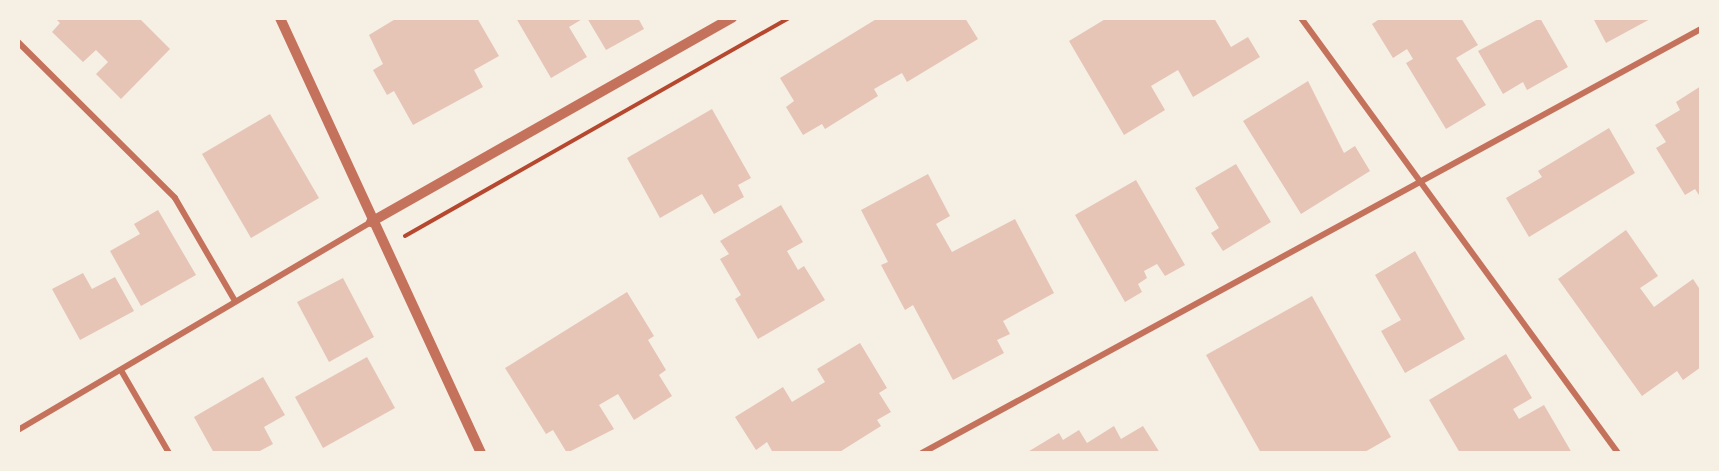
<!DOCTYPE html>
<html>
<head>
<meta charset="utf-8">
<style>
	body { margin:0 }
	#map { position:relative; width:1719px; height:471px; overflow:hidden; background:#f6efe4; font-family:"Sofia Sans Condensed",sans-serif }
	div>[style] { position:absolute }
	[style*='--x'] { left:calc(var(--x)*1px); top:calc(var(--y)*1px); width:calc(var(--w)*1px); rotate:calc(var(--a)*1deg) }
	.building>* { inset:0; background:#e6c5b7 }
	.path>* { height:4px; margin:-2px; padding:0 2px; transform-origin:2px; border-radius:2px; background:#b5482f }
	.minor>* { height:6px; margin:-3px; padding:0 3px; transform-origin:3px; border-radius:3px; background:#c5725c }
	.tertiary>* { height:10px; margin:-5px; padding:0 5px; transform-origin:5px; border-radius:5px; background:#c5725c }
	span { translate:-50% -50%; white-space:nowrap; text-align:center; line-height:1.15; -webkit-text-stroke:4.5px #f6efe4; paint-order:stroke }
	.frame { position:absolute; inset:0; border:20px solid #f6efe4; pointer-events:none }
</style>
</head>
<body>
<div id="map">
	<div class="building">
		<i style="clip-path:polygon(55px 18px,139px 18px,170px 49px,121px 99px,96px 74px,108px 62px,96px 50px,83px 62px,52px 32px,60px 23px)"></i>
		<i style="clip-path:polygon(397px 18px,477px 18px,499px 56px,474px 70px,483px 87px,413px 125px,394px 91px,387px 95px,373px 70px,383px 64px,369px 35px)"></i>
		<i style="clip-path:polygon(516px 18px,584px 18px,569px 27px,587px 57px,551px 78px)"></i>
		<i style="clip-path:polygon(587px 18px,638px 18px,644px 29px,606px 50px)"></i>
		<i style="clip-path:polygon(878px 18px,965px 18px,978px 39px,907px 82px,902px 73px,874px 89px,878px 96px,825px 129px,822px 124px,803px 135px,786px 107px,794px 101px,780px 78px)"></i>
		<i style="clip-path:polygon(1107px 18px,1214px 18px,1231px 47px,1248px 37px,1260px 57px,1193px 97px,1178px 70px,1151px 86px,1165px 110px,1124px 135px,1069px 41px)"></i>
		<i style="clip-path:polygon(1381px 18px,1461px 18px,1478px 45px,1456px 58px,1486px 105px,1446px 129px,1406px 63px,1413px 59px,1407px 49px,1393px 58px,1372px 24px)"></i>
		<i style="clip-path:polygon(1540px 18px,1568px 67px,1527px 90px,1523px 82px,1503px 94px,1478px 51px)"></i>
		<i style="clip-path:polygon(1593px 18px,1652px 18px,1606px 43px)"></i>
		<i style="clip-path:polygon(1308px 81px,1344px 153px,1355px 146px,1370px 171px,1301px 214px,1243px 121px)"></i>
		<i style="clip-path:polygon(1701px 86px,1701px 198px,1695px 189px,1685px 195px,1656px 148px,1666px 142px,1655px 125px,1680px 110px,1676px 102px)"></i>
		<i style="clip-path:polygon(712px 109px,751px 178px,738px 185px,744px 197px,714px 214px,702px 194px,660px 218px,627px 158px)"></i>
		<i style="clip-path:polygon(270px 114px,319px 198px,251px 238px,202px 154px)"></i>
		<i style="clip-path:polygon(1609px 128px,1635px 173px,1529px 237px,1506px 198px,1542px 177px,1538px 171px)"></i>
		<i style="clip-path:polygon(1236px 164px,1271px 222px,1223px 251px,1211px 233px,1219px 228px,1195px 188px)"></i>
		<i style="clip-path:polygon(928px 174px,950px 216px,936px 224px,952px 252px,1015px 219px,1054px 293px,1003px 321px,1010px 334px,997px 340px,1004px 353px,953px 380px,913px 305px,905px 310px,881px 265px,888px 262px,861px 210px)"></i>
		<i style="clip-path:polygon(1136px 180px,1185px 265px,1165px 276px,1157px 264px,1144px 271px,1147px 278px,1138px 284px,1142px 292px,1125px 302px,1075px 215px)"></i>
		<i style="clip-path:polygon(781px 205px,803px 242px,787px 251px,798px 270px,804px 266px,825px 300px,758px 339px,735px 299px,741px 295px,720px 259px,729px 254px,720px 241px)"></i>
		<i style="clip-path:polygon(158px 210px,196px 275px,141px 306px,110px 251px,140px 234px,134px 224px)"></i>
		<i style="clip-path:polygon(1626px 230px,1658px 276px,1640px 288px,1654px 307px,1693px 279px,1701px 291px,1701px 367px,1683px 380px,1677px 371px,1642px 396px,1558px 279px)"></i>
		<i style="clip-path:polygon(1415px 251px,1465px 339px,1405px 373px,1381px 331px,1401px 320px,1375px 275px)"></i>
		<i style="clip-path:polygon(83px 273px,92px 289px,115px 277px,134px 311px,80px 340px,52px 289px)"></i>
		<i style="clip-path:polygon(343px 278px,374px 337px,329px 362px,297px 302px)"></i>
		<i style="clip-path:polygon(627px 292px,654px 336px,648px 340px,666px 370px,659px 375px,672px 396px,634px 420px,618px 394px,599px 405px,614px 429px,567px 453px,553px 430px,546px 434px,505px 368px)"></i>
		<i style="clip-path:polygon(1312px 296px,1391px 437px,1363px 453px,1261px 453px,1206px 355px)"></i>
		<i style="clip-path:polygon(860px 343px,887px 388px,879px 393px,891px 412px,877px 420px,881px 426px,838px 453px,773px 453px,767px 442px,756px 450px,735px 417px,783px 387px,792px 402px,825px 382px,817px 369px)"></i>
		<i style="clip-path:polygon(1506px 354px,1532px 398px,1513px 409px,1519px 419px,1544px 405px,1572px 453px,1460px 453px,1429px 400px)"></i>
		<i style="clip-path:polygon(367px 357px,395px 408px,323px 448px,295px 397px)"></i>
		<i style="clip-path:polygon(263px 377px,285px 415px,264px 427px,273px 444px,256px 453px,214px 453px,194px 417px)"></i>
		<i style="clip-path:polygon(1114px 426px,1121px 439px,1143px 426px,1160px 453px,1026px 453px,1059px 433px,1063px 440px,1079px 430px,1087px 443px)"></i>
	</div>
	<div class="path">
		<i style="--x:405;--y:236;--w:441;--a:-29.6"></i>
	</div>
	<div class="minor">
		<i style="--x:1301;--y:18;--w:538;--a:53.92"></i>
		<i style="--x:18;--y:42;--w:221;--a:44.8"></i>
		<i style="--x:175;--y:198;--w:119;--a:59.8"></i>
		<i style="--x:122;--y:372;--w:94;--a:59.9"></i>
		<i style="--x:18;--y:430;--w:410;--a:-30.5"></i>
		<i style="--x:922;--y:453;--w:887;--a:-28.56"></i>
	</div>
	<div class="tertiary">
		<i style="--x:280;--y:18;--w:479;--a:65.2"></i>
		<i style="--x:371;--y:222;--w:415;--a:-29.5"></i>
	</div>
	<div class="frame"></div>
</div>
</body>
</html>
